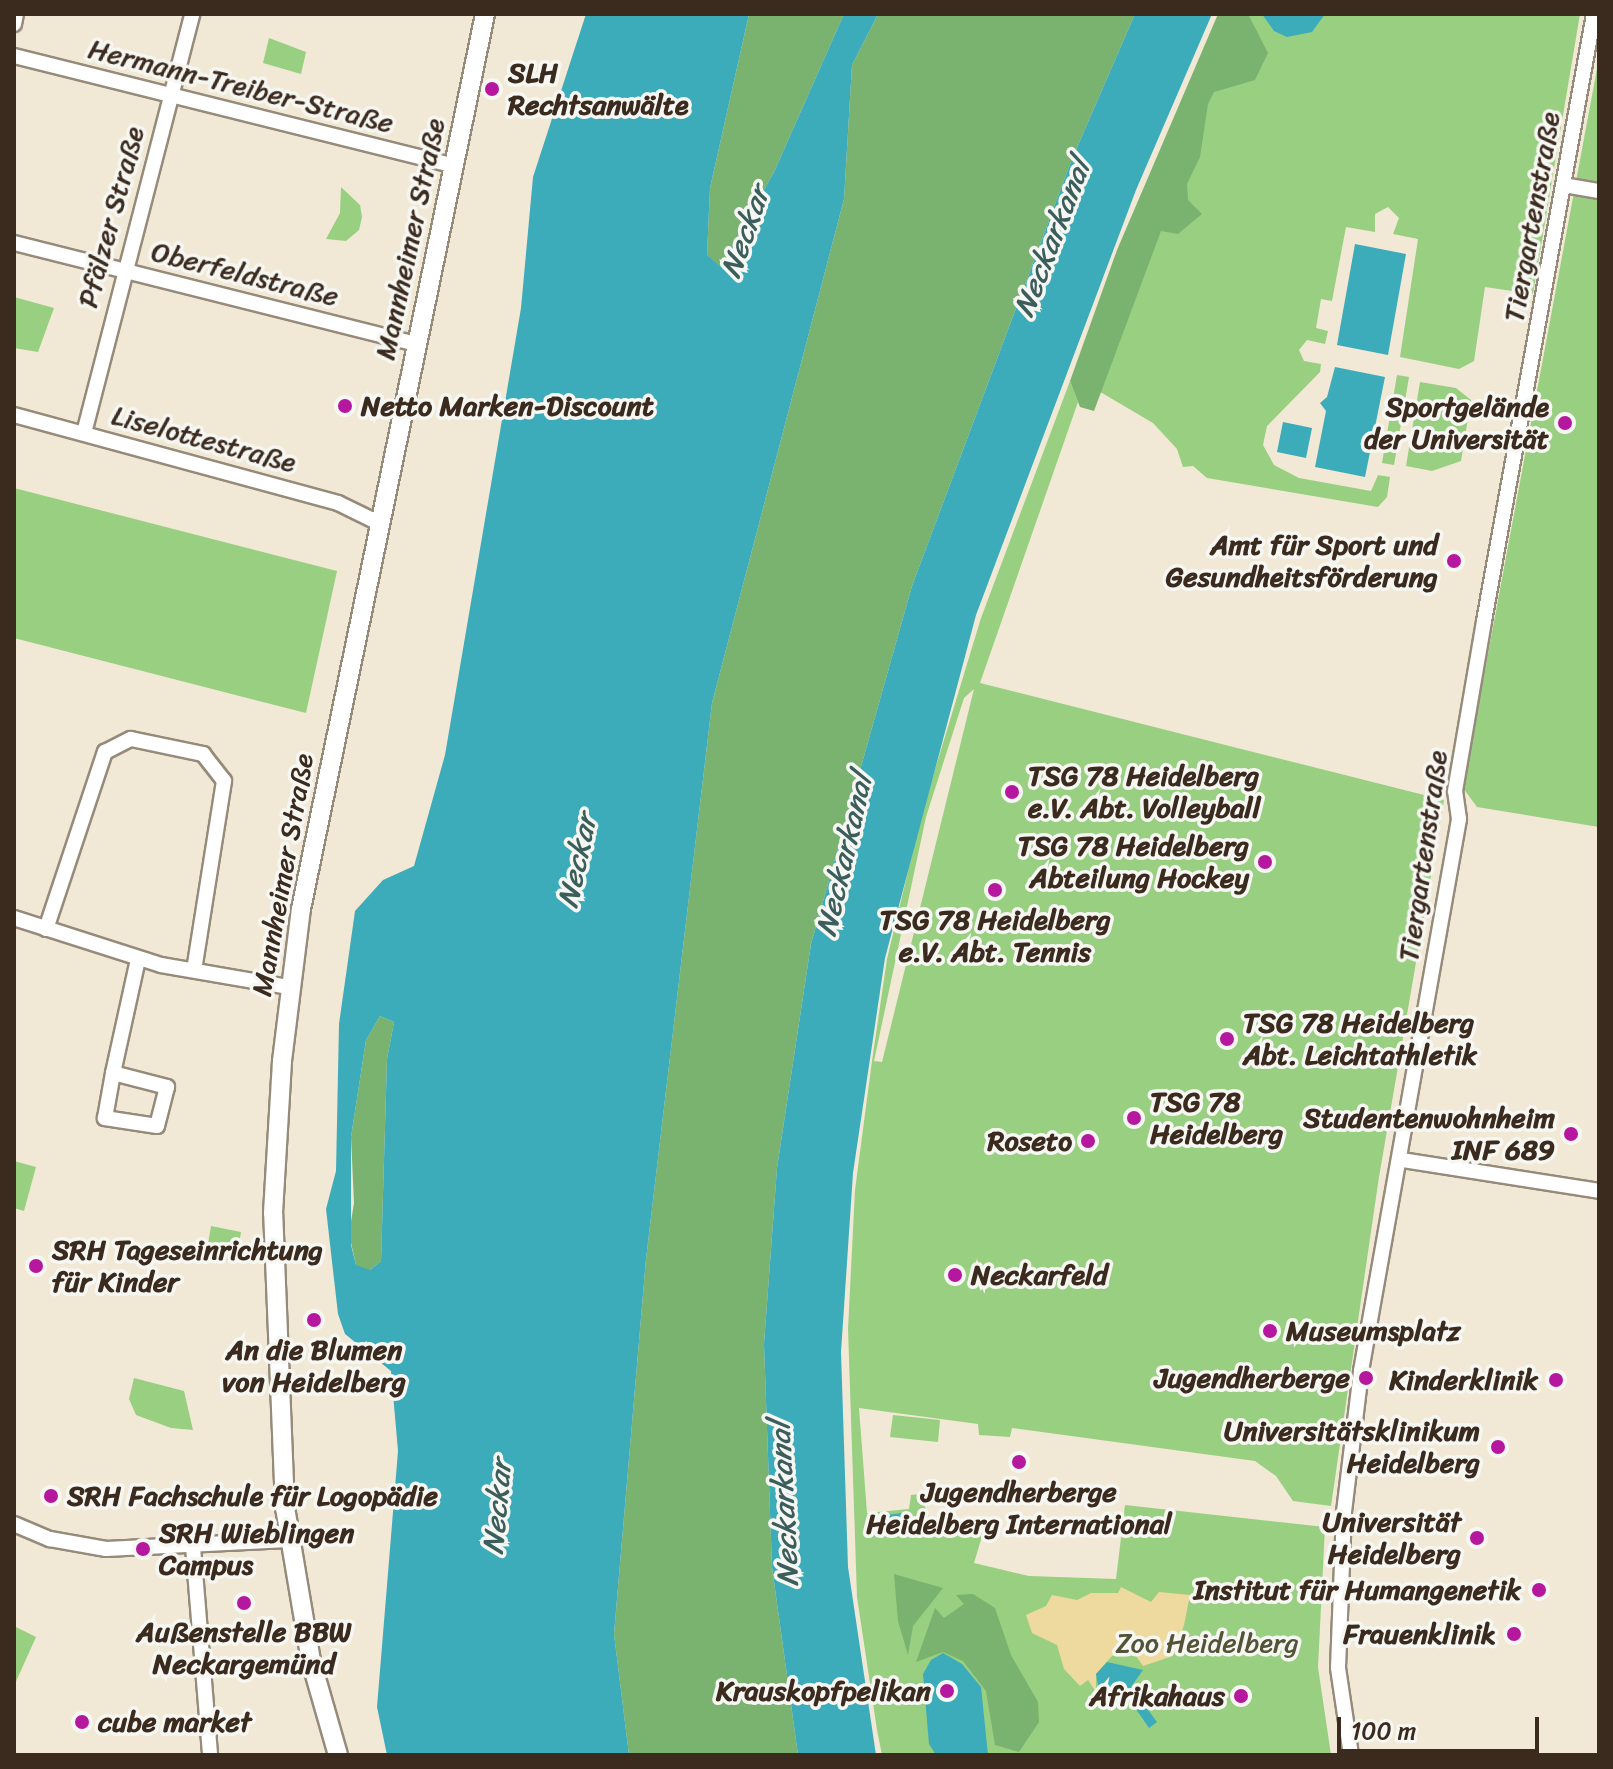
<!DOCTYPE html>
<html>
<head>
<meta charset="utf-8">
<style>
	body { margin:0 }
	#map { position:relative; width:1613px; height:1769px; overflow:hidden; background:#f1e9d5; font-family:Sriracha,sans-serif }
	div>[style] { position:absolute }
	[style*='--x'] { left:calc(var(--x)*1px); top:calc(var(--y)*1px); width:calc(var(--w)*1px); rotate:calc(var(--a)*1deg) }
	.green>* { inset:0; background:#99cf81 }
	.forest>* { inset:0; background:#7ab26f }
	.sand>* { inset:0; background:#eeda9e }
	.water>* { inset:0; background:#3cabba }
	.roads { filter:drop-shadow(2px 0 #968a7a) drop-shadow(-2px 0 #968a7a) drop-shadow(0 2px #968a7a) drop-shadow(0 -2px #968a7a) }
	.minor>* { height:14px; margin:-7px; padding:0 7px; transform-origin:7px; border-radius:7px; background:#fff }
	.tertiary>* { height:18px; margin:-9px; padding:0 9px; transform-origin:9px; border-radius:9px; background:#fff }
	.dots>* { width:22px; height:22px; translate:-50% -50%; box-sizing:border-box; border:4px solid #f6f6f2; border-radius:50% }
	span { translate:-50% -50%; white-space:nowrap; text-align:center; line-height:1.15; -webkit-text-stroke:7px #f6f6f2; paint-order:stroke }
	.poi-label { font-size:28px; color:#3b2a1e; font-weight:700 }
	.left { translate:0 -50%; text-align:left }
	.right { translate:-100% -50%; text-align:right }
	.street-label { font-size:28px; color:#3b2a1e }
	.park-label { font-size:28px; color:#525337 }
	.water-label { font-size:30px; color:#3b5e5c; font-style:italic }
	.frame { position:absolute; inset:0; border:16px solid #3b2a1e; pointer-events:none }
	.scale { position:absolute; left:1337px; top:1717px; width:202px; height:36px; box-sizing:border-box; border:4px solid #3b2a1e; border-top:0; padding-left:10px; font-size:24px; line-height:28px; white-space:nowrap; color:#3b2a1e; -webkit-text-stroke:6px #f6f6f2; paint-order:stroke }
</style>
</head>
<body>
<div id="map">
	<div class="green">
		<i style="clip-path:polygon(1232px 14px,1580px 14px,1533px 294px,1485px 287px,1474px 361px,1459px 369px,1400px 357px,1418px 239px,1393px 234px,1399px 218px,1388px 207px,1375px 214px,1375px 232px,1346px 227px,1332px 301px,1321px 299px,1316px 328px,1328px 331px,1325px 344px,1307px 340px,1299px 350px,1304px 361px,1321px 364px,1320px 372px,1267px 426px,1263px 445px,1274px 465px,1299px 478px,1371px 491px,1378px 475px,1390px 477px,1387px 497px,1378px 507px,1207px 478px,1193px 466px,1183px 467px,1177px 449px,1153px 423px,1085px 383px)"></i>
		<i style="clip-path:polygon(269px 38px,306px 52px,301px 74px,263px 63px)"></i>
		<i style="clip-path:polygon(1599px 58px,1599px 827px,1477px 807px,1463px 788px)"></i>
		<i style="clip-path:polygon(341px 187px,360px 205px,362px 217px,359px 230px,346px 241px,326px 239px,340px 213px)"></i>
		<i style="clip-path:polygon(14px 297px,54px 308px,38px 352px,14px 348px)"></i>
		<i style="clip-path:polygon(1397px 375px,1409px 377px,1394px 465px,1382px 463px)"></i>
		<i style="clip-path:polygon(evenodd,1070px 381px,1078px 402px,980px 683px,1444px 800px,1379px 1177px,1331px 1506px,1293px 1501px,1276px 1476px,1255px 1461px,1012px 1428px,1010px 1437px,979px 1435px,978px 1424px,859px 1408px,867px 1513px,909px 1509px,911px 1495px,920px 1494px,933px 1528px,983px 1533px,974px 1563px,1029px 1576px,1116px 1579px,1125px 1505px,1325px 1527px,1318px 1667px,1331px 1755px,882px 1755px,877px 1730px,857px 1597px,848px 1329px,855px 1190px,872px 1061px,887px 959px,923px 809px,981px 618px,1070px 381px,974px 689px,882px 1062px,874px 1061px,926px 817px,964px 698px,974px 689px)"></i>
		<i style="clip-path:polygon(1420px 382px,1456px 388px,1471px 400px,1461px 461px,1432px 471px,1406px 466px)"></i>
		<i style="clip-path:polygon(14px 488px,337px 571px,306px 713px,14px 638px)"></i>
		<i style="clip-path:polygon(14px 1161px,36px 1167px,24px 1211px,14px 1208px)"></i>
		<i style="clip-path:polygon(211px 1226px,241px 1232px,236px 1262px,206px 1256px)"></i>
		<i style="clip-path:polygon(134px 1378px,184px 1391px,193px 1430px,171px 1428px,136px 1415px,129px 1399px)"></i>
		<i style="clip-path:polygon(893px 1415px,940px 1420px,938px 1442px,890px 1437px)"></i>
		<i style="clip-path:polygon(14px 1626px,36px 1637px,14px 1686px)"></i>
	</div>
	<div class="forest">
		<i style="clip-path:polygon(749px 14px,844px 14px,774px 172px,721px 268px,707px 255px,710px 188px)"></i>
		<i style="clip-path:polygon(878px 14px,1135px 14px,1072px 159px,912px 586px,811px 944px,777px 1168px,764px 1344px,772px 1567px,798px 1755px,629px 1755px,614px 1634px,646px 1259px,712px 703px,844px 199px,852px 65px)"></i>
		<i style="clip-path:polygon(1218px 14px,1248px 14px,1268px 53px,1255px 80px,1214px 92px,1208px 104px,1200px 157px,1187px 184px,1188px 200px,1202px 214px,1178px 234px,1161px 231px,1094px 411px,1080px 407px,1070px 381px,1117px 250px)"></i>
		<i style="clip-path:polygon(380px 1016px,394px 1022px,387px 1059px,381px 1261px,370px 1270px,362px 1270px,356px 1265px,349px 1234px,354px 1203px,351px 1137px,366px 1040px)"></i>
		<i style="clip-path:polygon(894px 1574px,943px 1588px,913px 1626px,908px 1655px,898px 1621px)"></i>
		<i style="clip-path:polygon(973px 1594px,995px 1608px,1011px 1655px,1038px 1702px,1039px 1722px,1019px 1752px,995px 1745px,986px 1691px,963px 1661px,943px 1652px,916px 1662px,935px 1608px,944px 1618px,964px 1604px,956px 1595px)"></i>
	</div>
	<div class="sand">
		<i style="clip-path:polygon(1121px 1587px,1151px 1602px,1159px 1592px,1190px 1595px,1184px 1625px,1173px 1656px,1143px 1666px,1136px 1656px,1112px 1656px,1096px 1674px,1096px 1692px,1088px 1680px,1080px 1686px,1064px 1669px,1057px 1645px,1032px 1633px,1026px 1615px,1046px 1606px,1052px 1595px,1077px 1600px,1091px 1593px,1118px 1593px)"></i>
	</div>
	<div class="water">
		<i style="clip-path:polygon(evenodd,586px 14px,749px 14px,710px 188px,707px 255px,721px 267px,774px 172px,844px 14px,878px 14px,852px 65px,844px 199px,712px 703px,646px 1259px,614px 1634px,629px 1755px,387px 1755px,377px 1707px,398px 1451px,391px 1371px,345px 1334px,338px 1314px,326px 1209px,336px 1171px,339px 1024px,355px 911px,383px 880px,414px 866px,445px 755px,521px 308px,533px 177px,586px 14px,380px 1016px,394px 1022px,387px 1059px,381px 1261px,370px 1270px,356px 1265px,351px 1245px,351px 1137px,366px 1040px,380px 1016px)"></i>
		<i style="clip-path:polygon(1135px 14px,1212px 14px,1136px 190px,976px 615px,885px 958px,853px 1173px,841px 1352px,848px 1567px,876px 1755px,798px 1755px,772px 1567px,764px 1344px,777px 1168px,811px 944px,912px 586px,1072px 159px)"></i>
		<i style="clip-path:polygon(1262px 14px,1325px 14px,1312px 32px,1287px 37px,1274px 31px)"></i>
		<i style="clip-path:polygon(1355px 244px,1406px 254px,1388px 355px,1337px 345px)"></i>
		<i style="clip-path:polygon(1335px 367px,1385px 377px,1365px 477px,1315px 467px,1326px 411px,1320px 403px,1327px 397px)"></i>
		<i style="clip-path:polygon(1283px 422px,1312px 428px,1306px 458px,1277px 452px)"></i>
		<i style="clip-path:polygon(902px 1513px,918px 1532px,915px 1537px,894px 1529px,875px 1533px,871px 1517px)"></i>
		<i style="clip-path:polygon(943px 1653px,962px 1664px,981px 1687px,988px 1755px,936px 1755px,929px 1744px,923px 1674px,931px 1660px)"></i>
		<i style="clip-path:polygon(1107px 1662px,1143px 1670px,1131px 1687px,1157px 1722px,1149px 1728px,1129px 1699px,1099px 1691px,1096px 1674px)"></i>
	</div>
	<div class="roads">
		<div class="minor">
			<i style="--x:14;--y:24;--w:10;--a:-79"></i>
			<i style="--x:14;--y:56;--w:454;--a:14"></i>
			<i style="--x:1564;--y:185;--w:36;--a:10"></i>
			<i style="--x:14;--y:243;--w:414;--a:14.1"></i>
			<i style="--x:14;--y:415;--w:336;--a:15.2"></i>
			<i style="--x:338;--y:503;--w:43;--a:26"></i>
			<i style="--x:84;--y:433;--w:433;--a:-75.5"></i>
			<i style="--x:14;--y:918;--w:154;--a:17.7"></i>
			<i style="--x:161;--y:965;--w:130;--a:9.8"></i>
			<i style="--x:46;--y:929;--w:187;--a:-71.6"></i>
			<i style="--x:105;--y:752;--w:29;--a:-27"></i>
			<i style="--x:131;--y:739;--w:74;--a:11.8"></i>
			<i style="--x:203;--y:754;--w:34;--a:52"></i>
			<i style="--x:224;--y:781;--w:191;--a:99"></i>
			<i style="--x:113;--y:1073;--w:56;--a:14.5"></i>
			<i style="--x:167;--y:1087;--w:40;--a:104.4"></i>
			<i style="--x:157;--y:1126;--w:53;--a:-171.3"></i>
			<i style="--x:105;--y:1118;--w:46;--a:-79.9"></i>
			<i style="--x:113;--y:1073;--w:117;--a:-77.6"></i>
			<i style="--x:1402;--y:1160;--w:199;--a:8.9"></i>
			<i style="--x:14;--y:1524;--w:39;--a:23"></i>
			<i style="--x:50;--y:1539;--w:57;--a:10.1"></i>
			<i style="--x:106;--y:1549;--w:182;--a:-2.8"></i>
			<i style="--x:193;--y:1547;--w:209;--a:85.3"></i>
			<i style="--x:1351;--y:1755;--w:88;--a:-98.5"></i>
			<i style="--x:1338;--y:1668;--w:156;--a:-87.8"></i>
			<i style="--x:1344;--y:1512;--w:142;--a:-83.1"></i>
			<i style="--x:1361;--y:1371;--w:561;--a:-79.93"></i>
			<i style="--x:1459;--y:819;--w:28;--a:-98"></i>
			<i style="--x:1455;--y:791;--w:172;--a:-80.3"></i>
			<i style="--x:1484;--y:621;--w:617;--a:-79.73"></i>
		</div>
		<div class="tertiary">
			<i style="--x:338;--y:1755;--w:98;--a:-106"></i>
			<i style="--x:311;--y:1661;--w:155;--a:-99.6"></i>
			<i style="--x:285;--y:1508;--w:295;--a:-92.3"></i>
			<i style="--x:273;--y:1213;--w:152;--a:-86.6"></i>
			<i style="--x:282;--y:1061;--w:153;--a:-82.9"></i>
			<i style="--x:301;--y:909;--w:914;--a:-78.38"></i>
		</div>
	</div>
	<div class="dots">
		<i style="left:492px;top:89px;background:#b5179e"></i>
		<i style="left:345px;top:406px;background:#b5179e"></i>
		<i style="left:1565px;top:423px;background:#b5179e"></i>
		<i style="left:1454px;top:561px;background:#b5179e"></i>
		<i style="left:1012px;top:792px;background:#b5179e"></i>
		<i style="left:1265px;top:862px;background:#b5179e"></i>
		<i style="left:995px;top:890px;background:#b5179e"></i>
		<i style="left:1227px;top:1039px;background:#b5179e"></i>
		<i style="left:1134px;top:1118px;background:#b5179e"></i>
		<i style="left:1571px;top:1134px;background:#b5179e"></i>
		<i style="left:1088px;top:1141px;background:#b5179e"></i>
		<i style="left:36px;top:1266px;background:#b5179e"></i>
		<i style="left:955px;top:1275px;background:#b5179e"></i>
		<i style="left:314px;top:1320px;background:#b5179e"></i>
		<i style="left:1270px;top:1331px;background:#b5179e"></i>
		<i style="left:1366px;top:1378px;background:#b5179e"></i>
		<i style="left:1556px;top:1380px;background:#b5179e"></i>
		<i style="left:1498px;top:1447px;background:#b5179e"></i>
		<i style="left:1019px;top:1462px;background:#b5179e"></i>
		<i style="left:51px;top:1496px;background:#b5179e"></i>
		<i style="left:1477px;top:1538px;background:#b5179e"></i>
		<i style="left:143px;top:1549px;background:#b5179e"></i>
		<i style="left:1539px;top:1590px;background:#b5179e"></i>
		<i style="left:244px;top:1603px;background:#b5179e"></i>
		<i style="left:1514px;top:1634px;background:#b5179e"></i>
		<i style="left:947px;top:1691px;background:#b5179e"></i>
		<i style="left:1241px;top:1696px;background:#b5179e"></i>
		<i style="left:82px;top:1722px;background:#b5179e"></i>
	</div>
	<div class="poi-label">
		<span class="left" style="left:508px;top:89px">SLH<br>Rechtsanwälte</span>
		<span class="left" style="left:361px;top:406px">Netto Marken-Discount</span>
		<span class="right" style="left:1549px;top:423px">Sportgelände<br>der Universität</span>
		<span class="right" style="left:1438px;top:561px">Amt für Sport und<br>Gesundheitsförderung</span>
		<span class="left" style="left:1028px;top:792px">TSG 78 Heidelberg<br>e.V. Abt. Volleyball</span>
		<span class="right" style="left:1249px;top:862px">TSG 78 Heidelberg<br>Abteilung Hockey</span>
		<span style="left:995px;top:936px">TSG 78 Heidelberg<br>e.V. Abt. Tennis</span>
		<span class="left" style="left:1243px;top:1039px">TSG 78 Heidelberg<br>Abt. Leichtathletik</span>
		<span class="left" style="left:1150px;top:1118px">TSG 78<br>Heidelberg</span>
		<span class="right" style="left:1555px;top:1134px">Studentenwohnheim<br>INF 689</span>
		<span class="right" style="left:1072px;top:1141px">Roseto</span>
		<span class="left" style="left:52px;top:1266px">SRH Tageseinrichtung<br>für Kinder</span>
		<span class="left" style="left:971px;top:1275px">Neckarfeld</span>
		<span class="left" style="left:1286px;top:1331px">Museumsplatz</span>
		<span style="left:314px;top:1366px">An die Blumen<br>von Heidelberg</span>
		<span class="right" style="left:1350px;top:1378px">Jugendherberge</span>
		<span class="right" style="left:1538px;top:1380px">Kinderklinik</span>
		<span class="right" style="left:1480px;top:1447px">Universitätsklinikum<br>Heidelberg</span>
		<span style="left:1019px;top:1508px">Jugendherberge<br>Heidelberg International</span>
		<span class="left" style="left:67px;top:1496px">SRH Fachschule für Logopädie</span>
		<span class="right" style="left:1461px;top:1538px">Universität<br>Heidelberg</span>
		<span class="left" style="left:159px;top:1549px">SRH Wieblingen<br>Campus</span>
		<span class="right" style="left:1521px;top:1590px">Institut für Humangenetik</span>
		<span style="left:244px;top:1648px">Außenstelle BBW<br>Neckargemünd</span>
		<span class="right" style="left:1496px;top:1634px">Frauenklinik</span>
		<span class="right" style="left:931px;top:1691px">Krauskopfpelikan</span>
		<span class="right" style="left:1225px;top:1696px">Afrikahaus</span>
		<span class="left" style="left:98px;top:1722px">cube market</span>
	</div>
	<div class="street-label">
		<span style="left:241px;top:86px;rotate:14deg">Hermann-Treiber-Straße</span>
		<span style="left:111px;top:217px;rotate:-75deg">Pfälzer Straße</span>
		<span style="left:1532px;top:217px;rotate:-80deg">Tiergartenstraße</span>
		<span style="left:410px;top:239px;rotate:-78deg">Mannheimer Straße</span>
		<span style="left:245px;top:274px;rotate:14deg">Oberfeldstraße</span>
		<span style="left:204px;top:439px;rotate:15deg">Liselottestraße</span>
		<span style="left:1423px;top:856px;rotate:-82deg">Tiergartenstraße</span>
		<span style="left:283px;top:875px;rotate:-80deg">Mannheimer Straße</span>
	</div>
	<div class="park-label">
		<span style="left:1207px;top:1643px">Zoo Heidelberg</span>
	</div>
	<div class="water-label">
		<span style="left:745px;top:232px;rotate:-71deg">Neckar</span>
		<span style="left:1052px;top:238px;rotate:-69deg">Neckarkanal</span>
		<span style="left:844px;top:855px;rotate:-77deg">Neckarkanal</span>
		<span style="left:577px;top:861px;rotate:-78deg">Neckar</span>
		<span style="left:784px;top:1504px;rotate:-93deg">Neckarkanal</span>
		<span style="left:497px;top:1507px;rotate:-85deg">Neckar</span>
	</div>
	<div class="frame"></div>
	<div class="scale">100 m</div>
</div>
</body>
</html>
